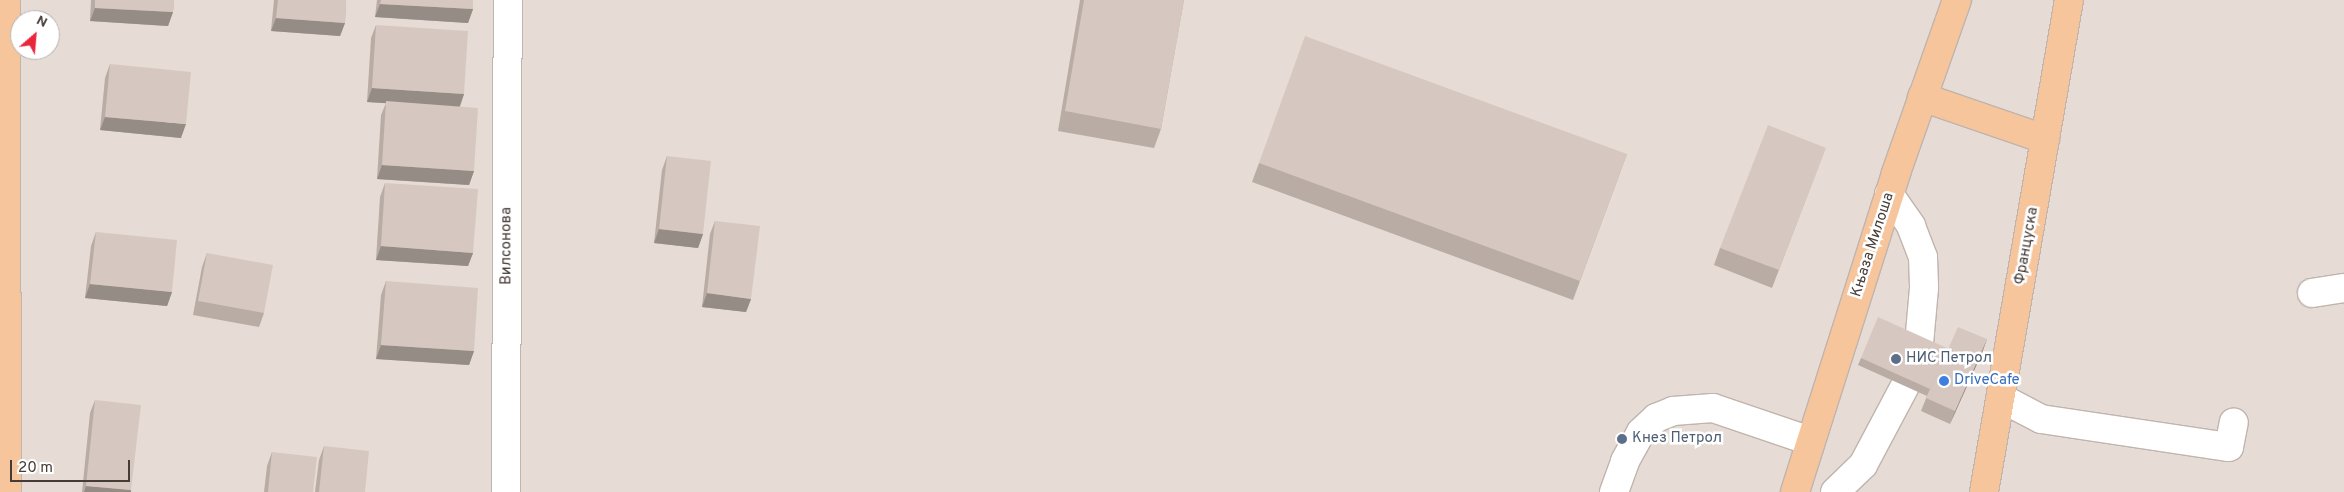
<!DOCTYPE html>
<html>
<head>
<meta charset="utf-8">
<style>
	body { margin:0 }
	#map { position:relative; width:2344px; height:492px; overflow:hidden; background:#f2ece7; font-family:Overpass,sans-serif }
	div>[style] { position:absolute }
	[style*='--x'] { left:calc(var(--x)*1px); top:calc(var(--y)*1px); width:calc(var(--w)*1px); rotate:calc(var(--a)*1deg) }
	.residential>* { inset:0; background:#e6dcd5 }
	.roads { filter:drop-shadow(1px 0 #c0b4ad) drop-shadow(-1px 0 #c0b4ad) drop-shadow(0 1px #c0b4ad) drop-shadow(0 -1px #c0b4ad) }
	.minor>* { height:28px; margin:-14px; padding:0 14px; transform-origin:14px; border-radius:14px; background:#fff }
	.major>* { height:28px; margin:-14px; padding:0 14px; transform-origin:14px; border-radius:14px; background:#f6c59c }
	.wall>* { inset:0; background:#b8aca5 }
	.shaded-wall>* { inset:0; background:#968c86 }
	.building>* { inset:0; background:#d6c8c0 }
	.dots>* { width:14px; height:14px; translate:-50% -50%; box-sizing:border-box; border:2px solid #fff; border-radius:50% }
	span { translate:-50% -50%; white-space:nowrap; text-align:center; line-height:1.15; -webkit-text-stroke:5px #fff; paint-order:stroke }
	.street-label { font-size:15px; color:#453b37 }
	.service-label { font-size:15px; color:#4e5e75 }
	.left { translate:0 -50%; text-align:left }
	.shop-label { font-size:15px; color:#366cbe }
	.north { position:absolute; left:10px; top:10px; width:50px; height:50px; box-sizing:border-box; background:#fff; border:1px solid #b5b1af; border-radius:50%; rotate:27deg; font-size:14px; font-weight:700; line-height:20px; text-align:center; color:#453b37 }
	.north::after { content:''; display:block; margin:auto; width:18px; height:22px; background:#e9273c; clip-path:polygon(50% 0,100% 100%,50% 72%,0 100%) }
	.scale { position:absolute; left:10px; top:460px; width:120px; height:22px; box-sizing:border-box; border:2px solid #453b37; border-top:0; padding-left:6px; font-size:15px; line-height:18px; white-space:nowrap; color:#453b37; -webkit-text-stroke:4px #fff; paint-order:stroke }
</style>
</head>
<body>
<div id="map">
	<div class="residential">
		<i style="clip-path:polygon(evenodd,0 0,2344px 0,2344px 492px,0 492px,0 0,20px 20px,50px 20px,50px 50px,20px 50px,20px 20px)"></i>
	</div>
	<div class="roads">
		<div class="minor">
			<i style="--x:1889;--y:194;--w:39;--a:55"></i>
			<i style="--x:1911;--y:226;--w:33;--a:69"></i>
			<i style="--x:1923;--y:257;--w:31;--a:88"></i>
			<i style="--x:1924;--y:288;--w:56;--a:95.1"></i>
			<i style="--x:2312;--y:293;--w:32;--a:-9"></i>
			<i style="--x:2001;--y:398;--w:45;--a:27.7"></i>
			<i style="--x:2041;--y:419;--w:190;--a:8.5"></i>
			<i style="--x:2229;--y:447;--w:25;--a:-79"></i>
			<i style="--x:506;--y:492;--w:492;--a:-89.8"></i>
			<i style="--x:1614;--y:492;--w:33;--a:-70"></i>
			<i style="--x:1625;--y:461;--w:33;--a:-61"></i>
			<i style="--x:1641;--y:432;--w:21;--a:-43"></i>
			<i style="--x:1656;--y:418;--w:18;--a:-22"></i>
			<i style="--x:1673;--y:411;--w:40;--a:-4.3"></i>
			<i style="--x:1713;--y:408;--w:102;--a:18.8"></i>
			<i style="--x:1835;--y:492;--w:39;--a:-44"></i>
			<i style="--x:1863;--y:465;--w:89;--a:-62"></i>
		</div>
		<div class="major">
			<i style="--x:6;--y:0;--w:492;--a:89.9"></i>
			<i style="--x:1922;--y:97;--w:130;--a:18.9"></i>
			<i style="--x:1795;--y:492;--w:335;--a:-72.4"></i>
			<i style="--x:1896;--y:173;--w:183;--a:-70.6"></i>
			<i style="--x:1984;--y:492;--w:499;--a:-80.2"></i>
		</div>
	</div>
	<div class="wall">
		<i style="clip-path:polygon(91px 0,174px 0,173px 12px,168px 26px,90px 21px)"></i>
		<i style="clip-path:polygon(274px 0,346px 0,345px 23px,340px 36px,271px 31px)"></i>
		<i style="clip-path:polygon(377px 0,473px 0,473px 9px,468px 23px,375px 17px)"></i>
		<i style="clip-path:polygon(1080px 0,1184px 0,1161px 129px,1154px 148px,1058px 131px)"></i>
		<i style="clip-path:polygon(376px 25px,464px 94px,460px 107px,474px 171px,469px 185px,377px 179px,381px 115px,386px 103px,367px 102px,371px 38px)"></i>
		<i style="clip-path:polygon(110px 64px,181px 138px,100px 130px,105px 78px)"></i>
		<i style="clip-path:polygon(1627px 154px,1573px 300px,1252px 182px,1259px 163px)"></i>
		<i style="clip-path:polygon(667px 156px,703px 234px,698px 248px,654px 243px,662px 170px)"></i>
		<i style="clip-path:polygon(1819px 165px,1772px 288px,1714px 265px,1720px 248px)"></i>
		<i style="clip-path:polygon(385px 183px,473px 253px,468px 266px,376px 260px,380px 197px)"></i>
		<i style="clip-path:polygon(715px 221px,751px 299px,746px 312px,702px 307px,710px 234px)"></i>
		<i style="clip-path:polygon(96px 232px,172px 292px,167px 306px,85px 298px,91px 246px)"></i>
		<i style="clip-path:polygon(207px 253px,264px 313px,259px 327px,193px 315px,202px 267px)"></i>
		<i style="clip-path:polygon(386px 281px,474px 351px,469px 365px,376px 359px,381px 295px)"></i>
		<i style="clip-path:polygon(1987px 339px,1982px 353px,1950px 424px,1921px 411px,1927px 396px,1858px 365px,1861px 358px,1949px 349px)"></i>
		<i style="clip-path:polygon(95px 400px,131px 490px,131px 492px,82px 492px,90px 413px)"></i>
		<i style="clip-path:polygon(324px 446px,365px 492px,315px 492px,319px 460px)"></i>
		<i style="clip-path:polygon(272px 452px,313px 492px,264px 492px,267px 466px)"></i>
	</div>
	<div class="shaded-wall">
		<i style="clip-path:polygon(380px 4px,473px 9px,468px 23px,375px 17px)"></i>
		<i style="clip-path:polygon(95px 8px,173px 12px,168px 26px,90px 21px)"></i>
		<i style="clip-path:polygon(276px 18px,345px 23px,340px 36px,271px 31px)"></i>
		<i style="clip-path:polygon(372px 88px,464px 94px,459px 108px,367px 102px)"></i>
		<i style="clip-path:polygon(105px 117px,186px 124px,181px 138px,100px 130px)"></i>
		<i style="clip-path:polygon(382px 165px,474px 171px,469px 185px,377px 179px)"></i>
		<i style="clip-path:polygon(659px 229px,703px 234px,698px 248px,654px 243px)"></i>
		<i style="clip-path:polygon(381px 246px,473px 253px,468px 266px,376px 260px)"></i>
		<i style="clip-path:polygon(90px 284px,172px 292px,167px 306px,85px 298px)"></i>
		<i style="clip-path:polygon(707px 293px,751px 299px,746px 312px,702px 307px)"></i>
		<i style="clip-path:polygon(1987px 339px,1982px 353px,1950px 424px,1955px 411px)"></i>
		<i style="clip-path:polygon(381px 345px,474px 351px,469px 365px,376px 359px)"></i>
		<i style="clip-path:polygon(86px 486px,131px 490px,131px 492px,84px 492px)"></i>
	</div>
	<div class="building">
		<i style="clip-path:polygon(95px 0,174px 0,173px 12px,95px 8px)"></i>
		<i style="clip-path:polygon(278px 0,346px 0,345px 23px,276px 18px)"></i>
		<i style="clip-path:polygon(381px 0,473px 0,473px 9px,380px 4px)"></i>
		<i style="clip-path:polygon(1084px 0,1184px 0,1161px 129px,1065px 111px)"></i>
		<i style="clip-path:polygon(376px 25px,468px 31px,464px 94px,372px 88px)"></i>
		<i style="clip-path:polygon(1305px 36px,1627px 154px,1580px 281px,1259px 163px)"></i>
		<i style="clip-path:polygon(110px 64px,191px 72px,186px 124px,105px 117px)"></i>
		<i style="clip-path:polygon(386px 101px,478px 108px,474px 171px,382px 165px)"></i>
		<i style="clip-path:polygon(1768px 125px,1826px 148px,1779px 270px,1720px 248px)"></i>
		<i style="clip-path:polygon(667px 156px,711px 161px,703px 234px,659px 229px)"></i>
		<i style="clip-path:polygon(385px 183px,478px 189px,473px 253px,381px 246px)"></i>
		<i style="clip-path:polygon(715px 221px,760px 226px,751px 299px,707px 293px)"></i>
		<i style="clip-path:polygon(96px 232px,177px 240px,172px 292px,90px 284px)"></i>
		<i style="clip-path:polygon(207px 253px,273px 265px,264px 313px,198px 301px)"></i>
		<i style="clip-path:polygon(386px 281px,478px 288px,474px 351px,381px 345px)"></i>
		<i style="clip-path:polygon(1878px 317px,1949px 349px,1930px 389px,1861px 358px)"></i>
		<i style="clip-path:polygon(1958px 327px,1987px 339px,1955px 411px,1926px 398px)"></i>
		<i style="clip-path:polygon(95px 400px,141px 405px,131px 490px,86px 486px)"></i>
		<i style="clip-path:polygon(324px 446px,369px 451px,365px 492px,319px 492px)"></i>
		<i style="clip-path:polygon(272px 452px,317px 457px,313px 492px,268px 492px)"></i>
	</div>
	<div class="dots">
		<i style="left:1896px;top:359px;background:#5c6f8a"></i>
		<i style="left:1944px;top:381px;background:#3f7fe0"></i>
		<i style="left:1622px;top:439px;background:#5c6f8a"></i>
	</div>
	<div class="street-label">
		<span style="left:1873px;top:245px;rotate:-72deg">Књаза Милоша</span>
		<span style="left:507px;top:246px;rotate:-90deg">Вилсонова</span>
		<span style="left:2027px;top:246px;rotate:-80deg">Француска</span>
	</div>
	<div class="service-label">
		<span class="left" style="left:1906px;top:359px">НИС Петрол</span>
		<span class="left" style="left:1632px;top:439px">Кнез Петрол</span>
	</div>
	<div class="shop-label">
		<span class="left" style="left:1954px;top:381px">DriveCafe</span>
	</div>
	<div class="north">N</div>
	<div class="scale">20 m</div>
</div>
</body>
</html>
